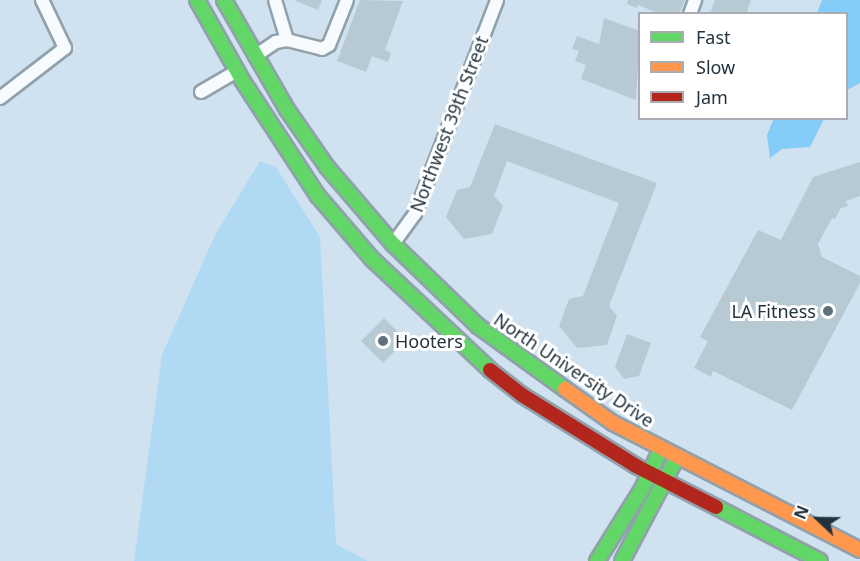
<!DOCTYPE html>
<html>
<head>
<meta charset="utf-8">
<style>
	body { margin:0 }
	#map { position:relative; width:860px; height:561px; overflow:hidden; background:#d0e2ef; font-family:"Noto Sans",sans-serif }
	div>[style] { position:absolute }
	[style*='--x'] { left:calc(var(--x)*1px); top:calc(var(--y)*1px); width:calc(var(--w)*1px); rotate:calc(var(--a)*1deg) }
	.green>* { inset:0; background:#b0d9f4 }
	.water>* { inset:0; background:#84cdf8 }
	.building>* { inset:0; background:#b7c9d3 }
	.roads { filter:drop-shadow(2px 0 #91a1ab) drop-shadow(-2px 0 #91a1ab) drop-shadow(0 2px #91a1ab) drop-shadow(0 -2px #91a1ab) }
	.street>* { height:12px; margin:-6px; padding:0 6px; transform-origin:6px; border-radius:6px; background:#f8fbfd }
	.fast>* { height:14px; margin:-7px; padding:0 7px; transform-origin:7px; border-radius:7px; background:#63d668 }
	.slow>* { height:14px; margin:-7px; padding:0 7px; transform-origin:7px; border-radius:7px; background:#ff974d }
	.jam>* { height:14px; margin:-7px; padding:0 7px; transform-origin:7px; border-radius:7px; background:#b3261e }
	.dots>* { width:16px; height:16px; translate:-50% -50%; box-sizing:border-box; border:3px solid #fff; border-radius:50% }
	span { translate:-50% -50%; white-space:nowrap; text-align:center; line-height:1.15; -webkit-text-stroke:6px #fff; paint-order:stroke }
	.street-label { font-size:18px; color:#22333e }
	.poi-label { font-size:18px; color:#22333e }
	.right { translate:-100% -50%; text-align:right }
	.left { translate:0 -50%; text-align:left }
	.legend { position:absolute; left:638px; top:12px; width:210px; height:108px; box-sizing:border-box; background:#fff; border:2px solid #a7adb2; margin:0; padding:8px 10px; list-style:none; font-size:18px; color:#22333e }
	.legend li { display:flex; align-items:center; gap:12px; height:30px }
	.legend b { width:30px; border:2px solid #a7adb2 }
	.north { position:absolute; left:788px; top:489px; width:60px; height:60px; -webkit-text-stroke:4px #fff; paint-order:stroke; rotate:292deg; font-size:16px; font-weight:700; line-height:24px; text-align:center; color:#22333e }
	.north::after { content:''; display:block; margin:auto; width:21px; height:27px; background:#22333e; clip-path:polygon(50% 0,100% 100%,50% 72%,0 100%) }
</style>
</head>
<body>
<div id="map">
	<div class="green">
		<i style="clip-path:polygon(260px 161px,276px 167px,320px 237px,336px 544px,368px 561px,134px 561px,162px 355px,215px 235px)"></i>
	</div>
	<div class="water">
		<i style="clip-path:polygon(822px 0,860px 0,860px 83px,847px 90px,846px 14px,817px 13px)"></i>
		<i style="clip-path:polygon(774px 118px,824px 118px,824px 119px,810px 147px,782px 149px,770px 158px,767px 135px)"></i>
	</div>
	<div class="building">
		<i style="clip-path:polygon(294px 0,322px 0,318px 10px)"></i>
		<i style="clip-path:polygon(360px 0,403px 1px,385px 50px,391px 53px,388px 62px,372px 56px,366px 72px,337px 61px)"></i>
		<i style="clip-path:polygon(628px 0,685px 0,679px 14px,660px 14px,638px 5px,637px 8px,627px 4px)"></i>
		<i style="clip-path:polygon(715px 0,751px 0,746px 14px,710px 14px)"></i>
		<i style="clip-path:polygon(604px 18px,640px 31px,636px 100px,581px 79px,586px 65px,575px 61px,579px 51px,572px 49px,577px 36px,599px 44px)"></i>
		<i style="clip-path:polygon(495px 124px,657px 183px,609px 306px,617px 316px,607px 345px,577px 348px,559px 326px,569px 299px,583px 296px,619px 203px,507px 161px,494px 196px,503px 206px,492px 234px,464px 239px,446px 217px,457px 190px,470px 187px)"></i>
		<i style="clip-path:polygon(860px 162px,860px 196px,846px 201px,848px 206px,841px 208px,835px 219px,832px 218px,818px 244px,822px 257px,860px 276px,860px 283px,792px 410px,713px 371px,711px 377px,694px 368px,708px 341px,700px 337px,758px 230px,781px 240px,813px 177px)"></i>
		<i style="clip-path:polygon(384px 318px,406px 340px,383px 363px,361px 341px)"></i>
		<i style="clip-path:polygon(627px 334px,651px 343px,639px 376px,624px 379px,615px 367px)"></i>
	</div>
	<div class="roads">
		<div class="street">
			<i style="--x:275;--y:0;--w:42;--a:73.3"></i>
			<i style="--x:690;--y:14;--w:15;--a:-70"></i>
			<i style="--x:255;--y:56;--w:25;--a:-34"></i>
			<i style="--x:276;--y:42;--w:11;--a:-10"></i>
			<i style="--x:287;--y:40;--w:36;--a:14"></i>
			<i style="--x:322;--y:49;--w:8;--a:-30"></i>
			<i style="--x:329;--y:45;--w:48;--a:-68.2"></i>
			<i style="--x:201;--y:92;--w:42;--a:-30.3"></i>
			<i style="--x:0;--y:98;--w:82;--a:-37.6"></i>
			<i style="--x:65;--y:48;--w:53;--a:-115.6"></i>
			<i style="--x:393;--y:244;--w:37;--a:-54"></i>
			<i style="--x:415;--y:214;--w:229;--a:-69"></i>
		</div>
		<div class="fast">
			<i style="--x:197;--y:0;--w:92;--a:60.6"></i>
			<i style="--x:242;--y:80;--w:139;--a:56.8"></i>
			<i style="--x:318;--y:196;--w:83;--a:49.4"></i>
			<i style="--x:372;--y:259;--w:162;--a:43.2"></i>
			<i style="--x:224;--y:0;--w:125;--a:60.1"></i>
			<i style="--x:286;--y:108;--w:72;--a:55.2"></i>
			<i style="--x:327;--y:167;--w:101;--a:49.4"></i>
			<i style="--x:393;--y:244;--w:118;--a:44"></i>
			<i style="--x:478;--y:326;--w:107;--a:35.9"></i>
			<i style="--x:716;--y:507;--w:117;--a:27.4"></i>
			<i style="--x:597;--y:561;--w:85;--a:-58"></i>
			<i style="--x:642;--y:489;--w:44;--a:-64.6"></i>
			<i style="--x:622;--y:561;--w:118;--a:-62.1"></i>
		</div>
		<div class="slow">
			<i style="--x:565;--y:389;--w:59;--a:35.3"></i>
			<i style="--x:613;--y:423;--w:278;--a:27.2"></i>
		</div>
		<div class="jam">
			<i style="--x:490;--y:370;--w:41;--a:38"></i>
			<i style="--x:522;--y:395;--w:134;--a:31.9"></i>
			<i style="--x:636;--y:466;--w:90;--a:27.1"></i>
		</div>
	</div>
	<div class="dots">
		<i style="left:828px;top:311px;background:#5f707c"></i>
		<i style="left:383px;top:341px;background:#5f707c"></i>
	</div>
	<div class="street-label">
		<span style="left:449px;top:124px;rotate:-69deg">Northwest 39th Street</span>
		<span style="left:574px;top:370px;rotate:34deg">North University Drive</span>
	</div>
	<div class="poi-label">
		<span class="right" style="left:816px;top:311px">LA Fitness</span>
		<span class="left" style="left:395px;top:341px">Hooters</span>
	</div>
	<ul class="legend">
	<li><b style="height:8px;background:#63d668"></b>Fast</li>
	<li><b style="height:8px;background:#ff974d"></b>Slow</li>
	<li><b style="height:8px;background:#b3261e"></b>Jam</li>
	</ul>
	<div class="north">N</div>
</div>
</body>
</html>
